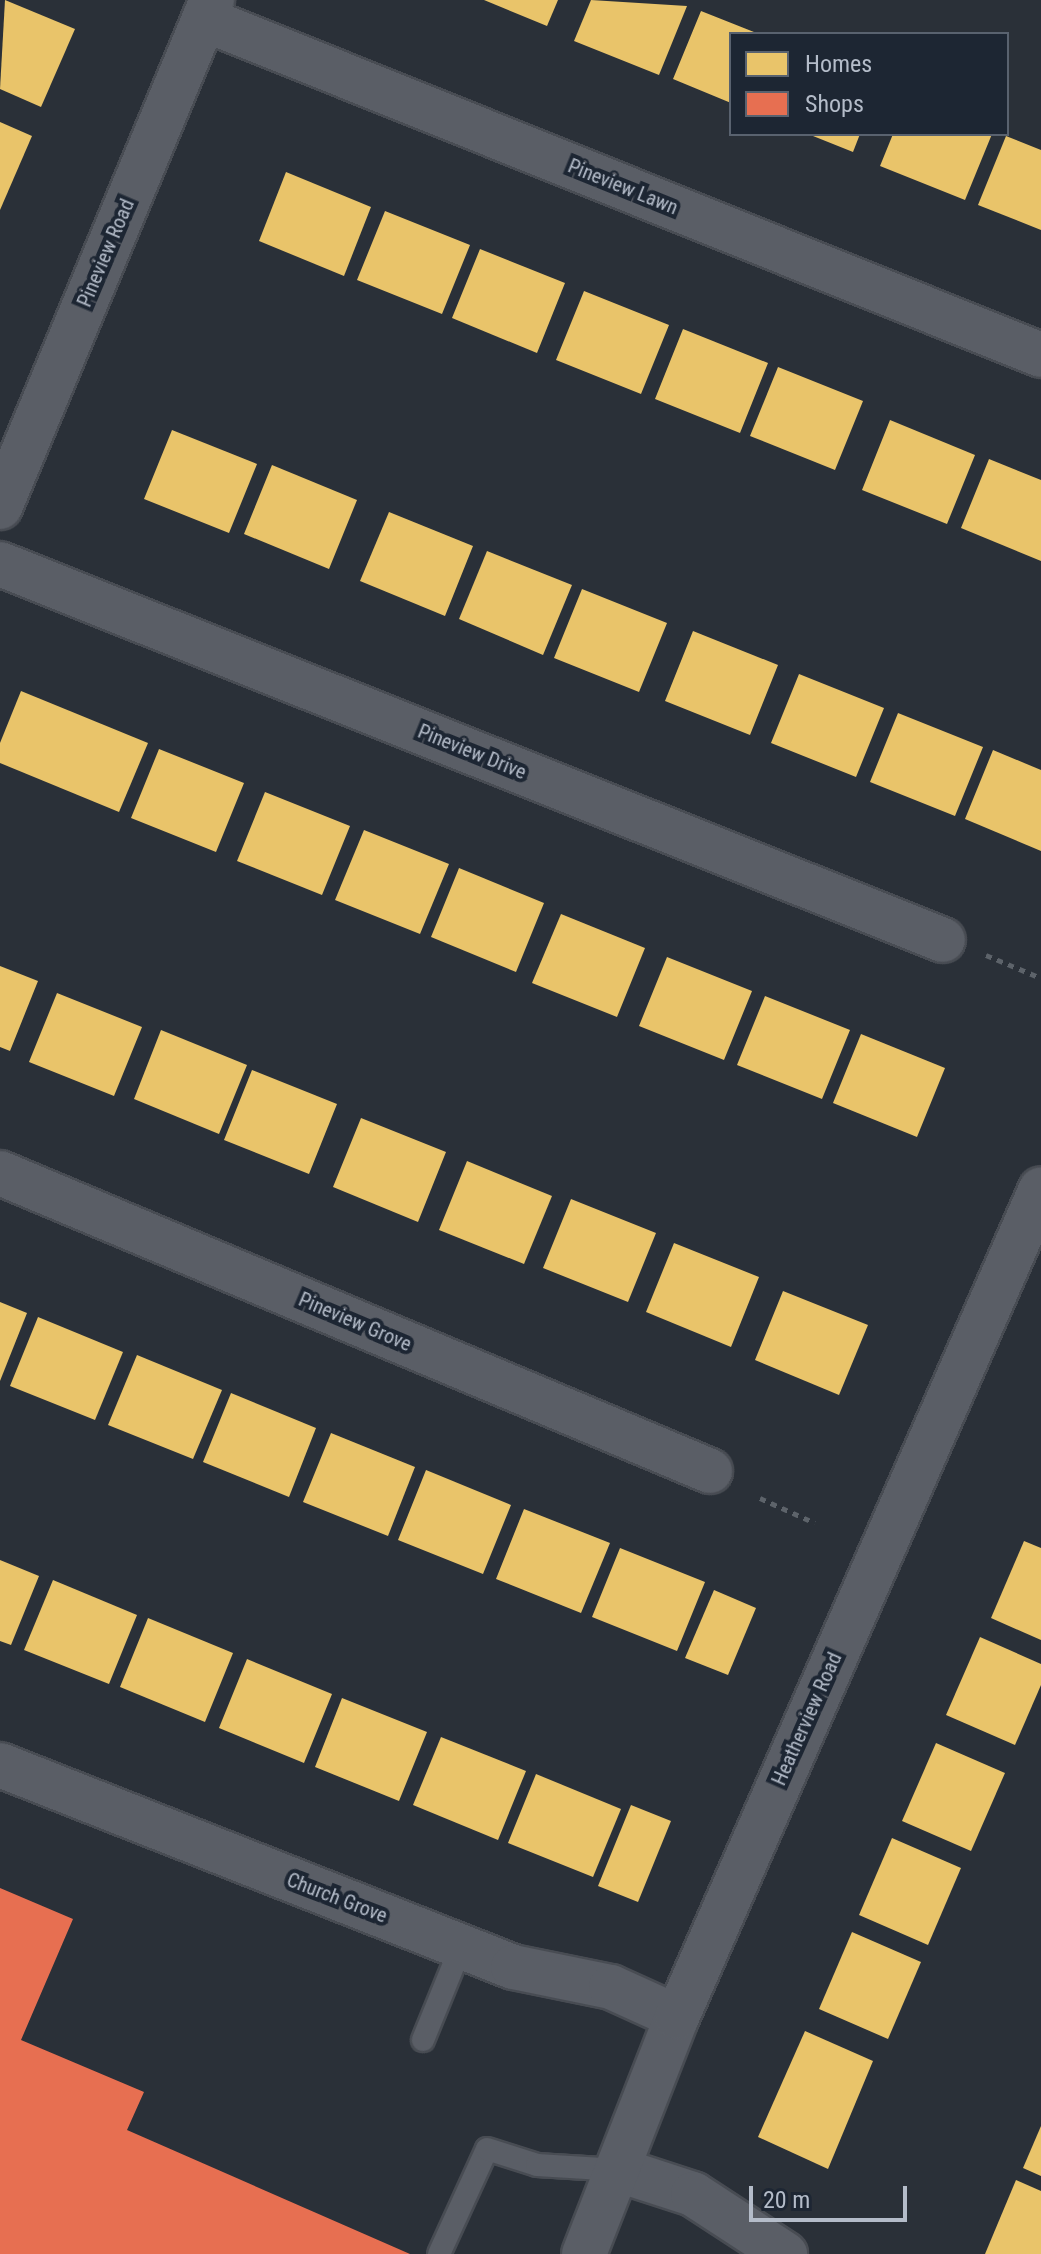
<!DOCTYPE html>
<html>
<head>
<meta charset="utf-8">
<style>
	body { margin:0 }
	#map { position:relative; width:1041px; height:2254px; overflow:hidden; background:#2a3038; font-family:"Roboto Condensed",sans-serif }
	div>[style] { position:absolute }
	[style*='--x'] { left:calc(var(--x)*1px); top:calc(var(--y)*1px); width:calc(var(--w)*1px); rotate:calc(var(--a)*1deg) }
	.homes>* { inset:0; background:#e9c46a }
	.shops>* { inset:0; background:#e76f51 }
	.path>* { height:5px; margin-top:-2.5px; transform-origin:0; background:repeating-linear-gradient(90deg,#5d636a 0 6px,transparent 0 12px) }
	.roads { filter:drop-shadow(2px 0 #484c53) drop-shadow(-2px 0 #484c53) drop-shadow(0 2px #484c53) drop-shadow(0 -2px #484c53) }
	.lane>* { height:22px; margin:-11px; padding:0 11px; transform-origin:11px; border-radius:11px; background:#5a5e66 }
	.street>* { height:44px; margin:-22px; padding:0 22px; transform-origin:22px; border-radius:22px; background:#5a5e66 }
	span { translate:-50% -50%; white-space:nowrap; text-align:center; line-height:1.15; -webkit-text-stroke:8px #1d2633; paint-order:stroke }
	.street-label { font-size:20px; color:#b4bcc9 }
	.legend { position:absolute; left:729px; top:32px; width:280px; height:104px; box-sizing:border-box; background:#1d2633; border:2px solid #59626f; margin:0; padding:10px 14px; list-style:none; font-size:24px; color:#b4bcc9 }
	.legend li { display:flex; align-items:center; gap:16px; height:40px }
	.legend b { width:40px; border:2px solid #59626f }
	.scale { position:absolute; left:749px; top:2186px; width:158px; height:36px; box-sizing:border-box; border:4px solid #b4bcc9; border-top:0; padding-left:10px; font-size:24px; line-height:28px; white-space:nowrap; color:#b4bcc9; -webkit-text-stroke:6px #1d2633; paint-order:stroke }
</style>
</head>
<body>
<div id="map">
	<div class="homes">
		<i style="clip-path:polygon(5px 0,75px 29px,41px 107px,0 89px)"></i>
		<i style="clip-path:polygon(484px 0,558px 0,547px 26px)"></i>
		<i style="clip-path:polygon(591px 0,687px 6px,659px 75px,574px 41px)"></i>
		<i style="clip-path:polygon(701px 11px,759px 34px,731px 34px,731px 103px,673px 79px)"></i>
		<i style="clip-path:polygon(0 122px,32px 136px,0 210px)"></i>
		<i style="clip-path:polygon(808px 134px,860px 134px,853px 152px)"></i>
		<i style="clip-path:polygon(893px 134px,992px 134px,965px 200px,880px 166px)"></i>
		<i style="clip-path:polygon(1006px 136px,1041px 150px,1041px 230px,978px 205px)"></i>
		<i style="clip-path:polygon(286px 172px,371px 207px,344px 276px,259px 241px)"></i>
		<i style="clip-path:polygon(385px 211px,470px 245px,442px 314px,357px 280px)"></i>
		<i style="clip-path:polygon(480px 249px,565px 283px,537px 353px,452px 318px)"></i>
		<i style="clip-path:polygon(584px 291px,669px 325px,641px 394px,556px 360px)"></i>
		<i style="clip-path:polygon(683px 329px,768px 363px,740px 433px,655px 399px)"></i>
		<i style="clip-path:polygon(778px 367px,863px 401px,835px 470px,750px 436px)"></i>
		<i style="clip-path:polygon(890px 420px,975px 455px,947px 524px,862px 490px)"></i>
		<i style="clip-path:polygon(172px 430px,257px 464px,229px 533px,144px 499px)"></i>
		<i style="clip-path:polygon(989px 459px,1041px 480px,1041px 561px,961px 528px)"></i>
		<i style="clip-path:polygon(272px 465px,357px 500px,329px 569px,244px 534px)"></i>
		<i style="clip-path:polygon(389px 512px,473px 546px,445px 616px,360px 581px)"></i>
		<i style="clip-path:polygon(487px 551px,572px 585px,543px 655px,459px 619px)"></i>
		<i style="clip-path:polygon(582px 589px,667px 623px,639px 692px,554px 658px)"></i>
		<i style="clip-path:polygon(693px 631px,778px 665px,750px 735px,665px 701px)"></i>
		<i style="clip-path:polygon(799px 674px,884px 708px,856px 777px,771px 743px)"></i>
		<i style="clip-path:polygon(21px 691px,148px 743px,119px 812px,0 763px,0 743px)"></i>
		<i style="clip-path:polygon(898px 713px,983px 747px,955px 816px,870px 782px)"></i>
		<i style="clip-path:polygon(159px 749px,244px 783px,216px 852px,131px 818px)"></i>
		<i style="clip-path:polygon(993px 750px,1041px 770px,1041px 851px,965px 819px)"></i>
		<i style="clip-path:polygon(265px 792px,350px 826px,322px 895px,237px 861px)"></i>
		<i style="clip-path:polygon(364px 830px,449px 864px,420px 934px,335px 900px)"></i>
		<i style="clip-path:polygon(459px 868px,544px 903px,516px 972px,431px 937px)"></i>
		<i style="clip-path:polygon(561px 914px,645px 948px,617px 1017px,532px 983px)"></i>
		<i style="clip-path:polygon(667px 957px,752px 991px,724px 1060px,639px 1026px)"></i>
		<i style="clip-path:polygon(0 966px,38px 981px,10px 1051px,0 1047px)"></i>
		<i style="clip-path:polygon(57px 993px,142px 1027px,114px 1096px,29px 1062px)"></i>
		<i style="clip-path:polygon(765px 996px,850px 1030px,822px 1099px,737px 1065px)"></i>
		<i style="clip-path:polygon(161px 1030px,247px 1065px,219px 1134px,134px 1099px)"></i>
		<i style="clip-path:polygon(861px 1034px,945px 1068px,917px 1137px,833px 1103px)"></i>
		<i style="clip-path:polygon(252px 1070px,337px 1104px,309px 1174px,224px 1140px)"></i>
		<i style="clip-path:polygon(361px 1118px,446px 1152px,418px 1222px,333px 1187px)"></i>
		<i style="clip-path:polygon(467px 1161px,552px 1196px,524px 1264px,439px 1230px)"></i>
		<i style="clip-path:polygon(571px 1199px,656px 1233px,628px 1302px,543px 1268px)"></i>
		<i style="clip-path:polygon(674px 1243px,759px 1277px,731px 1347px,646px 1312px)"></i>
		<i style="clip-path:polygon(783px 1291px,868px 1325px,839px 1395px,755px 1360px)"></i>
		<i style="clip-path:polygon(0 1302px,27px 1313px,0 1381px)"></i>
		<i style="clip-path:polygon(38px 1317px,123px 1352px,95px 1420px,10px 1386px)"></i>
		<i style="clip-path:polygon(137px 1355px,222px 1390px,193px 1459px,108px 1425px)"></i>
		<i style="clip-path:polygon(231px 1393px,316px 1428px,289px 1497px,203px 1462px)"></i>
		<i style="clip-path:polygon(331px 1433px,415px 1467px,388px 1536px,303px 1502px)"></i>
		<i style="clip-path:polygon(426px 1470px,511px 1505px,483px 1574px,398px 1540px)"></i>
		<i style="clip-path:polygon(524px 1509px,610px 1543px,581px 1613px,496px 1579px)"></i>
		<i style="clip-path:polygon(1024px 1541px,1041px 1548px,1041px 1640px,991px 1618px)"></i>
		<i style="clip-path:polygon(620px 1548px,705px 1582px,677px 1651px,592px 1617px)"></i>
		<i style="clip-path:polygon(0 1560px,39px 1576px,11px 1645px,0 1641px)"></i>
		<i style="clip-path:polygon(53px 1580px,137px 1615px,109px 1684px,24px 1650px)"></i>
		<i style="clip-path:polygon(714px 1590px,756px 1608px,728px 1675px,685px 1658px)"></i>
		<i style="clip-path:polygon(148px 1618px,233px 1653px,205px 1722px,120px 1687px)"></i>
		<i style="clip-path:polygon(980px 1637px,1041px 1664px,1041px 1685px,1015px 1745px,946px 1715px)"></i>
		<i style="clip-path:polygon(247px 1659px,332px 1694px,304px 1763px,219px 1728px)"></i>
		<i style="clip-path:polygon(342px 1698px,427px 1732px,399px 1801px,315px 1767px)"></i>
		<i style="clip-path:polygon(441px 1737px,526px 1771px,498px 1840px,413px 1805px)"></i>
		<i style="clip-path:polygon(936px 1743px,1005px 1773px,971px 1851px,902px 1821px)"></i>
		<i style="clip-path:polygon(536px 1774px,621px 1809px,593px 1877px,508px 1843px)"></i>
		<i style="clip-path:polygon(631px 1805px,671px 1821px,638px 1902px,598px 1886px)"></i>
		<i style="clip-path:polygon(892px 1838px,961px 1868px,928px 1945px,859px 1915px)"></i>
		<i style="clip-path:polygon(852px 1932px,921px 1962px,888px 2039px,819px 2009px)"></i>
		<i style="clip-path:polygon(805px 2031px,873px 2061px,828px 2169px,758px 2137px)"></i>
		<i style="clip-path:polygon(1041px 2126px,1041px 2176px,1023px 2168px)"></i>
		<i style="clip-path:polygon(1016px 2180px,1041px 2191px,1041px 2254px,985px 2254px)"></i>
	</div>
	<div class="shops">
		<i style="clip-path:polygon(0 1888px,73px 1919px,21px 2040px,144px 2092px,127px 2130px,410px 2254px,0 2254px)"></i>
	</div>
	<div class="path">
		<i style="--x:986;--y:955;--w:60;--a:22.7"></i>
		<i style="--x:760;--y:1498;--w:60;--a:24.4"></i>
	</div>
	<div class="roads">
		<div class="lane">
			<i style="--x:423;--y:2040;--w:100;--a:-67.8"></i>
			<i style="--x:439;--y:2254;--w:115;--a:-65.4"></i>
			<i style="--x:487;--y:2149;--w:52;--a:17.7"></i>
			<i style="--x:537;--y:2165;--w:82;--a:3.5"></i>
		</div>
		<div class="street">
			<i style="--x:204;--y:19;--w:902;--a:21.87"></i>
			<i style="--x:0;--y:507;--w:550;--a:-67.31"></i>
			<i style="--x:0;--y:564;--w:1015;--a:21.74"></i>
			<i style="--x:0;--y:1173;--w:770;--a:22.77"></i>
			<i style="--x:0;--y:1765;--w:551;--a:21.49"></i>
			<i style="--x:513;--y:1967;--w:100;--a:11.5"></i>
			<i style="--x:611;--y:1987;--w:72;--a:24.4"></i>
			<i style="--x:619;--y:2170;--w:78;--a:18"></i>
			<i style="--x:693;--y:2194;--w:110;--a:33.1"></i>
			<i style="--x:584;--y:2254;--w:255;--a:-68.6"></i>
			<i style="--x:677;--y:2017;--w:904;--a:-66.27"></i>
		</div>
	</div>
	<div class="street-label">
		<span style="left:623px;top:187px;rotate:22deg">Pineview Lawn</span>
		<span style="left:106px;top:253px;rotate:-67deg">Pineview Road</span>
		<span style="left:472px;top:752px;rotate:22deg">Pineview Drive</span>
		<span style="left:355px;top:1322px;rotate:23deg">Pineview Grove</span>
		<span style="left:807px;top:1719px;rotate:-66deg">Heatherview Road</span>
		<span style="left:337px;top:1898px;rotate:21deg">Church Grove</span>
	</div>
	<ul class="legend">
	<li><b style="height:22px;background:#e9c46a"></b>Homes</li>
	<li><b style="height:22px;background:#e76f51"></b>Shops</li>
	</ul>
	<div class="scale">20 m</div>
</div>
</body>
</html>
